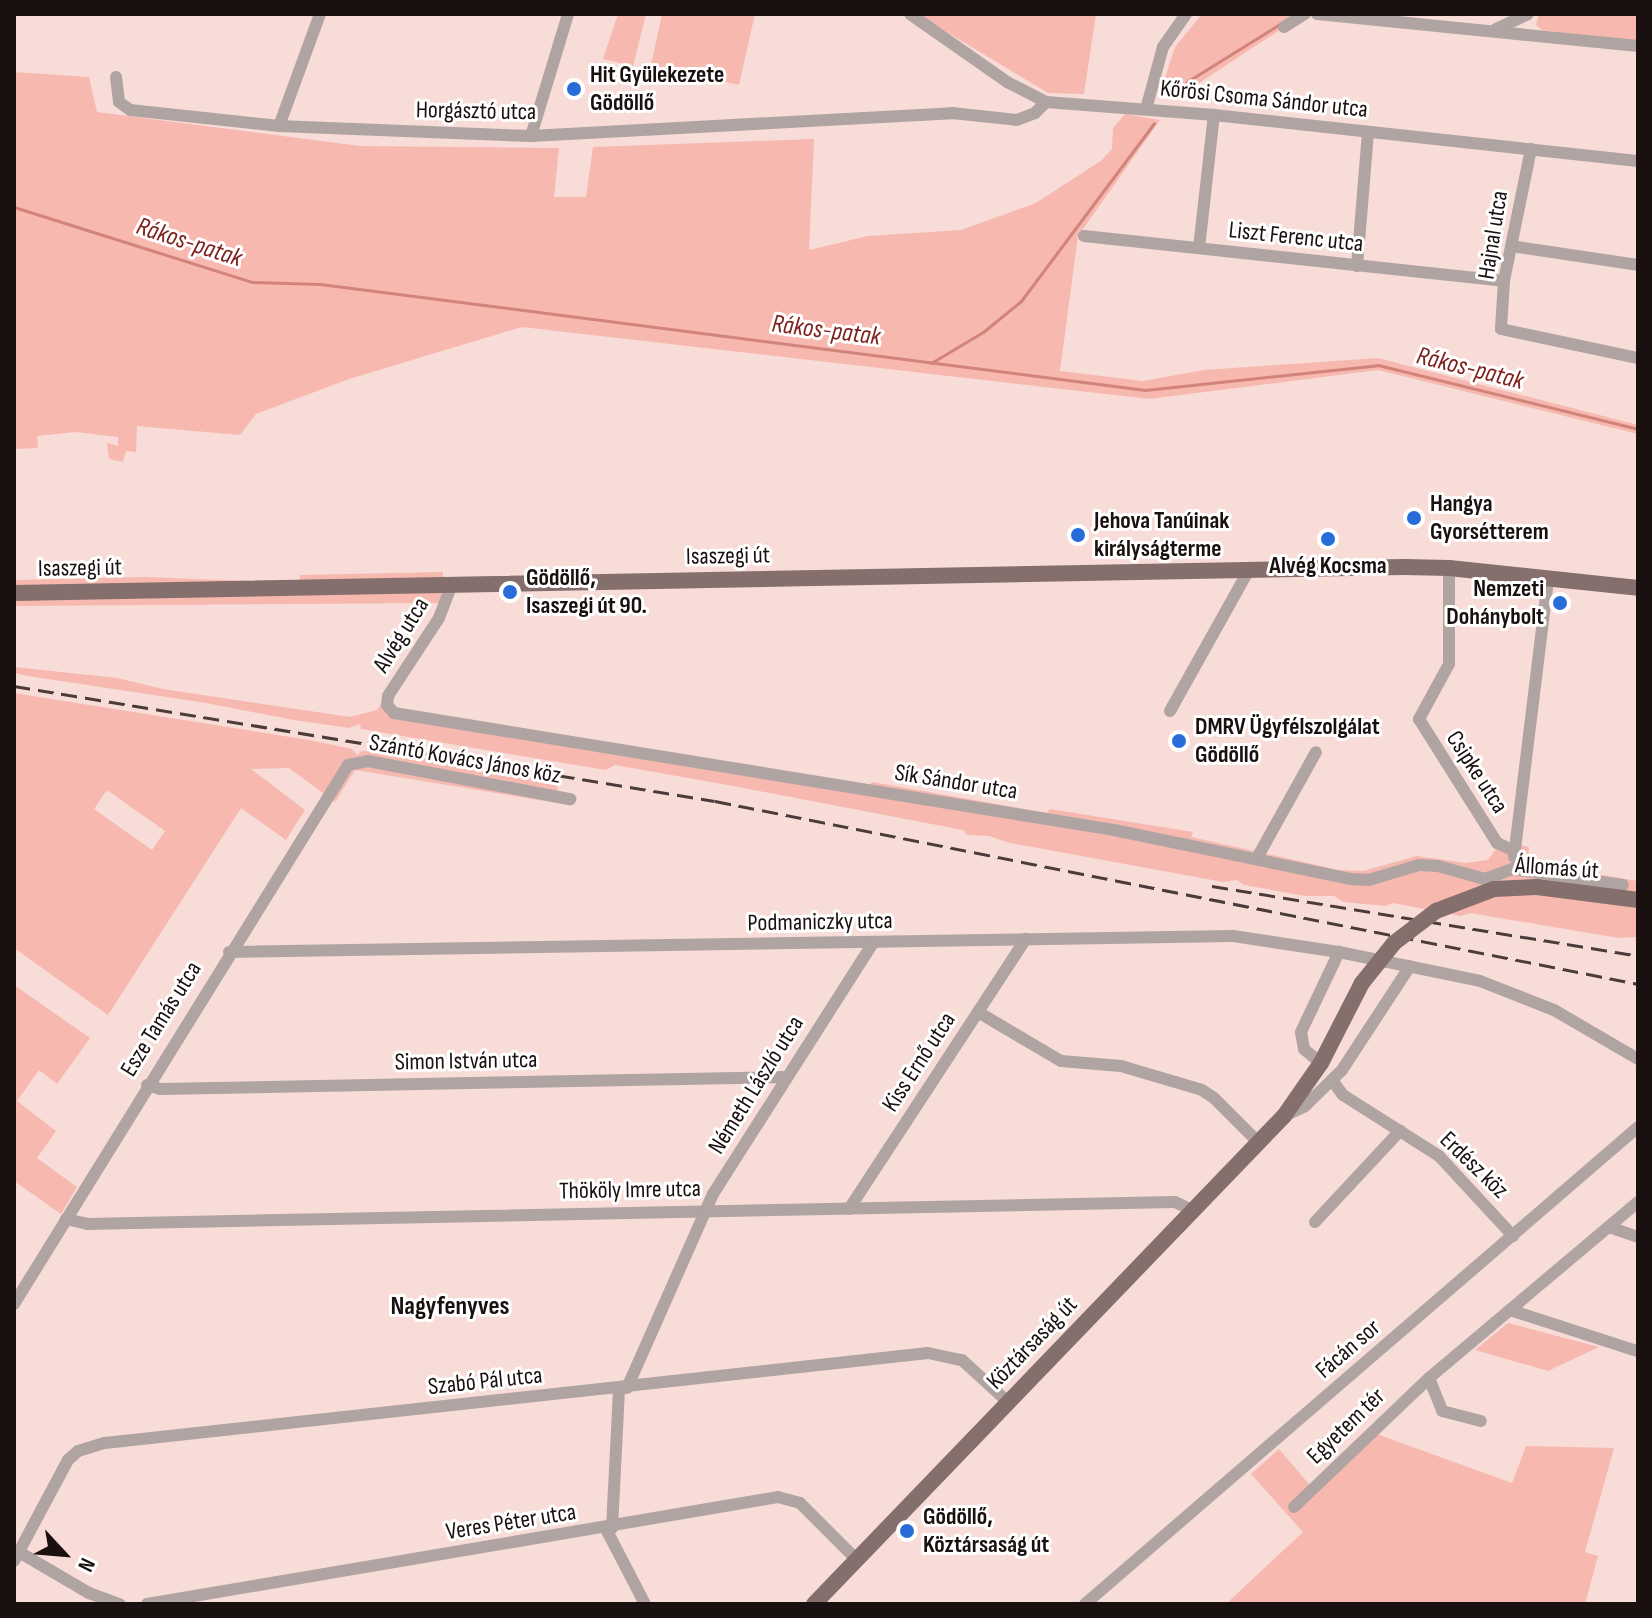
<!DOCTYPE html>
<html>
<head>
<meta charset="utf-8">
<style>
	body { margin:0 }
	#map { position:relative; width:1652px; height:1618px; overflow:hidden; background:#f8dcd8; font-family:"Sofia Sans Condensed",sans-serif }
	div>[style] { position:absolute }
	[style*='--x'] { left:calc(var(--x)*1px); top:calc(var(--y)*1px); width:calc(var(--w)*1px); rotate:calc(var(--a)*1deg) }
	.green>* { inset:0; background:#f7b8b0 }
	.stream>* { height:3px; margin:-1.5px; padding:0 1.5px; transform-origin:1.5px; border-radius:1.5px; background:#d2837a }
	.minor>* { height:12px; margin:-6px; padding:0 6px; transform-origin:6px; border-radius:6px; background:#b0a4a2 }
	.major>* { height:16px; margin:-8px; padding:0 8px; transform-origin:8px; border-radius:8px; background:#846f6c }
	.rail>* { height:3px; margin-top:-1.5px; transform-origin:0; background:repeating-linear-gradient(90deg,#493c3a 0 16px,transparent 0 24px) }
	.major-bridge>* { height:16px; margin:-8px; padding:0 8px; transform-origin:8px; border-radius:8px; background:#846f6c }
	.dots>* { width:22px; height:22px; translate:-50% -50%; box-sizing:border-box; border:4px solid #fff; border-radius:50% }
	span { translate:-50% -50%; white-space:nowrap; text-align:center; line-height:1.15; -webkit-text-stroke:6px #fff; paint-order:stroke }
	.poi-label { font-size:24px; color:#19100f; font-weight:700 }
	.left { translate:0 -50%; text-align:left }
	.right { translate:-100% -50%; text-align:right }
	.street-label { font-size:24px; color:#19100f }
	.water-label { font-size:26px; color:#7f221e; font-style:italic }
	.neighbourhood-label { font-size:26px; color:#19100f; font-weight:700 }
	.frame { position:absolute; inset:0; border:16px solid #19100f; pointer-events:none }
	.north { position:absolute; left:24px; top:1514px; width:80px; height:80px; -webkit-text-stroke:6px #fff; paint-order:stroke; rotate:116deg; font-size:22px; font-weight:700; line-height:32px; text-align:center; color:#19100f }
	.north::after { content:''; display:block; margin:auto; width:28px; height:36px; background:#19100f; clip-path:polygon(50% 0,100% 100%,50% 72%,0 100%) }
</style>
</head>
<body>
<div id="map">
	<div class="green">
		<i style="clip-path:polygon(618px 14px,646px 14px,633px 66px,603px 59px)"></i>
		<i style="clip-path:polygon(662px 14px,755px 14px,739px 85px,651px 65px)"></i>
		<i style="clip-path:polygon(917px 14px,1096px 14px,1084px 94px,1048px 93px)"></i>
		<i style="clip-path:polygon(1202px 14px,1304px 14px,1178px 97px,1159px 96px,1175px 47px)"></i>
		<i style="clip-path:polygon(1539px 14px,1638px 14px,1638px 43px,1542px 30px,1536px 25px)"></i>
		<i style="clip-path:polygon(14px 72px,89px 77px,97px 112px,360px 146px,559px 148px,554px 197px,586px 197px,593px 147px,814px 139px,809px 250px,868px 236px,961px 230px,1036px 203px,1102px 160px,1112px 149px,1113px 128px,1125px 114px,1160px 120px,1078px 236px,1060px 371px,1143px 381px,1204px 370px,1378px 358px,1638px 425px,1638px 434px,1378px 370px,1149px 399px,522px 327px,349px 379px,256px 414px,240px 435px,137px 426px,136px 452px,126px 451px,123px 462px,109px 459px,107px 443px,118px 446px,118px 437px,76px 432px,37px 436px,38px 448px,14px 449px)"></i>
		<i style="clip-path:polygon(443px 572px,442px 603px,14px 606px,14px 580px,144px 577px,299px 583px,300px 575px)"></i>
		<i style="clip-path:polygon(14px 667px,117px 678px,163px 689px,350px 717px,377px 710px,381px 704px,404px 711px,868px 786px,872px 782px,1047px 813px,1050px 809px,1193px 832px,1191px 837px,1339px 870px,1363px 871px,1417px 856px,1466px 863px,1488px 860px,1496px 849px,1490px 840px,1529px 847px,1528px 863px,1638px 881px,1638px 937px,1619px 938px,1470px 913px,1461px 916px,1393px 903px,1385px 906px,1344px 902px,1334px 896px,1305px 896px,1244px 885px,1237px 880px,1223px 882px,1010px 843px,989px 836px,967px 835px,963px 830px,733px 786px,615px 765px,606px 770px,456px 745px,361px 729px,360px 724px,349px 728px,294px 720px,206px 703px,28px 676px,14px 673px)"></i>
		<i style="clip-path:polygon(evenodd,14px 693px,309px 740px,352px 749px,357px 755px,362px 751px,400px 754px,554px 779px,558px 780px,557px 793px,572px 798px,569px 805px,355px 770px,335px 802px,289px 768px,251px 769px,305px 810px,286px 840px,241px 808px,108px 1015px,14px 948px,14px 693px,107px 790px,165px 831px,152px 850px,94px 809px,107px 790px)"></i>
		<i style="clip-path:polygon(14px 985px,90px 1038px,57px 1084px,39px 1070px,17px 1101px,56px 1131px,37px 1158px,77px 1187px,61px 1214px,14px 1181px)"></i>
		<i style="clip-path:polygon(1508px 1323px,1599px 1347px,1548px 1371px,1475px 1350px)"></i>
		<i style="clip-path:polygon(1374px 1433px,1512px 1483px,1526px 1446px,1614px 1448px,1585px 1552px,1598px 1556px,1585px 1604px,1226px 1604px,1303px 1532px,1251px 1474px,1279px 1449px,1314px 1490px)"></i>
	</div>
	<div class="stream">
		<i style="--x:1174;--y:96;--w:21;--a:-47"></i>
		<i style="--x:1188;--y:81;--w:108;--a:-31.8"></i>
		<i style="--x:14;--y:207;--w:250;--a:17.5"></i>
		<i style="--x:252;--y:282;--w:68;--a:1.7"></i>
		<i style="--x:320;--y:284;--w:832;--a:7.32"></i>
		<i style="--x:1145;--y:390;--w:234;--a:-6.1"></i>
		<i style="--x:1378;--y:365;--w:268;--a:13.8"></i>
		<i style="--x:931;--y:363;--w:61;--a:-30.8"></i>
		<i style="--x:983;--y:332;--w:49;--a:-39.2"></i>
		<i style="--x:1021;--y:301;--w:222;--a:-53.2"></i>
	</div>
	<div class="minor">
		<i style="--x:910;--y:14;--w:118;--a:35"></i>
		<i style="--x:1007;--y:82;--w:44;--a:27.1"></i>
		<i style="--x:1046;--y:102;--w:169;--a:4.4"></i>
		<i style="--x:1214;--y:115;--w:426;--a:6.2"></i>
		<i style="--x:1317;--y:14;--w:323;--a:5.7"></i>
		<i style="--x:1284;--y:27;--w:25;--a:-32"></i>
		<i style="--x:1496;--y:29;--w:35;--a:-25"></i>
		<i style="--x:116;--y:77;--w:25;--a:83"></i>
		<i style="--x:119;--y:102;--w:14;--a:36"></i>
		<i style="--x:130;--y:110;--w:150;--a:6.1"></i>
		<i style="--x:279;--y:126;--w:252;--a:2.3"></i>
		<i style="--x:531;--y:136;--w:422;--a:-3.1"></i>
		<i style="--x:952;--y:113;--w:65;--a:6.1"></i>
		<i style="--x:1017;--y:120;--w:19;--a:-21"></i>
		<i style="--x:1035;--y:113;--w:16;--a:-45"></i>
		<i style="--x:1146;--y:109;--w:64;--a:-74.7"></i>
		<i style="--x:1163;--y:47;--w:40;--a:-55.1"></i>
		<i style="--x:279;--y:126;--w:119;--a:-69.9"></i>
		<i style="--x:531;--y:136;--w:127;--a:-73.1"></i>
		<i style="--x:1531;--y:149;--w:135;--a:101.6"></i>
		<i style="--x:1504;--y:281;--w:48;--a:93.6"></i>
		<i style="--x:1501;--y:329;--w:140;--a:12"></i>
		<i style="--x:1084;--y:236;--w:422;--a:6.1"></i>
		<i style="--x:1511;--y:246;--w:128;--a:8.5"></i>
		<i style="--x:1199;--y:248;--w:134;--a:-83.6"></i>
		<i style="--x:1357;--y:266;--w:134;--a:-85.3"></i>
		<i style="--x:1449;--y:568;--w:96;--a:90"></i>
		<i style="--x:1449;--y:664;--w:63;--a:118.6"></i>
		<i style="--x:1419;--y:719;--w:146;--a:57.8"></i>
		<i style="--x:1497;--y:843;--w:20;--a:24"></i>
		<i style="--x:452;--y:584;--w:36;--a:111"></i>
		<i style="--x:439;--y:618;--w:93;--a:123.2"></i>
		<i style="--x:388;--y:696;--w:9;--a:96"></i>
		<i style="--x:387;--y:705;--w:11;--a:49"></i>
		<i style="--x:394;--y:713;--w:729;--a:9.23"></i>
		<i style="--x:1114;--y:830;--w:241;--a:11.7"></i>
		<i style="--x:1350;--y:879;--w:19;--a:3"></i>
		<i style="--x:1369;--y:880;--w:52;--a:-16.7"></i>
		<i style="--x:1419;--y:865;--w:19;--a:3"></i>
		<i style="--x:1438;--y:866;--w:49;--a:15.5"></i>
		<i style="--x:1485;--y:879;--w:30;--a:-20"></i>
		<i style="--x:1170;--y:711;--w:164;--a:-60.8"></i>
		<i style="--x:1514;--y:857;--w:280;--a:-83"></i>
		<i style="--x:1257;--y:858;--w:121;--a:-60.9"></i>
		<i style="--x:1513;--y:869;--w:111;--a:8.3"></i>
		<i style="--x:229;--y:952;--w:1004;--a:-0.91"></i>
		<i style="--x:1233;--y:936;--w:107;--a:8.6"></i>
		<i style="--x:1339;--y:952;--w:144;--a:11.6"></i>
		<i style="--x:1480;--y:981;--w:79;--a:21.4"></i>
		<i style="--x:1554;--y:1010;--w:97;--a:30.3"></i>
		<i style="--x:978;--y:1012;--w:96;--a:30.6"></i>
		<i style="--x:1061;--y:1061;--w:60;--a:4.8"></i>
		<i style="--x:1121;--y:1066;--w:84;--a:16.5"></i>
		<i style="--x:1202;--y:1090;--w:14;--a:34"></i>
		<i style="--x:1214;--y:1098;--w:64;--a:45"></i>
		<i style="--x:1321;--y:1063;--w:22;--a:-141"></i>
		<i style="--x:1304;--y:1049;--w:17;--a:-100"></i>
		<i style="--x:1301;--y:1032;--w:89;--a:-64.6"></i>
		<i style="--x:1332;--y:1080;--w:19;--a:54"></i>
		<i style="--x:1343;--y:1095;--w:114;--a:32.4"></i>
		<i style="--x:1439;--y:1156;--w:109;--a:47.2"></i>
		<i style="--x:147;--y:1085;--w:14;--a:17"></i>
		<i style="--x:160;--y:1089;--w:626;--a:-1.1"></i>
		<i style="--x:1284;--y:1116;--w:23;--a:-25"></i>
		<i style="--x:1305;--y:1106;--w:52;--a:-44.2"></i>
		<i style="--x:1342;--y:1070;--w:124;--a:-56.8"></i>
		<i style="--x:849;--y:1209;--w:323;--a:-56.8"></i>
		<i style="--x:66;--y:1219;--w:22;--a:13"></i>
		<i style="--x:87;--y:1224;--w:1088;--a:-1.16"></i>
		<i style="--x:1175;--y:1202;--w:21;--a:25"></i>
		<i style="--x:1315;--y:1222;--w:125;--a:-47"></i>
		<i style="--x:1609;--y:1227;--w:31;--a:19"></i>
		<i style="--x:14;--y:1304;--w:634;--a:-58.21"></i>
		<i style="--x:348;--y:765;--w:20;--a:-11"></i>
		<i style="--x:368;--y:761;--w:206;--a:10.7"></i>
		<i style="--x:1510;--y:1310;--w:133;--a:17.9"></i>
		<i style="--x:1429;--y:1378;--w:35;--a:68"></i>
		<i style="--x:1442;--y:1411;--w:40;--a:14.4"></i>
		<i style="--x:627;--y:1388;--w:212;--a:-66.1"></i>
		<i style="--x:713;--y:1194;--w:298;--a:-57.5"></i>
		<i style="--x:1294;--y:1507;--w:187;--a:-43.7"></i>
		<i style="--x:1429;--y:1378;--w:273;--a:-40.1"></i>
		<i style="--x:612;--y:1528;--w:139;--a:-87.1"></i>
		<i style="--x:606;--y:1529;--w:85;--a:62.5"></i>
		<i style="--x:19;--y:1552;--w:81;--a:30.4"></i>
		<i style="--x:89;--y:1593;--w:33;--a:20"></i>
		<i style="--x:14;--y:1561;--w:115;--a:-61.9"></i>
		<i style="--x:68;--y:1460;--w:13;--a:-42"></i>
		<i style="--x:78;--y:1451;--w:28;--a:-17"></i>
		<i style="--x:105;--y:1443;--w:828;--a:-6.24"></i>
		<i style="--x:928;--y:1353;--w:35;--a:12"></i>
		<i style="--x:962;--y:1360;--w:62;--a:42.4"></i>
		<i style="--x:147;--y:1604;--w:640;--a:-9.62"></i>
		<i style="--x:778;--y:1497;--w:23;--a:15"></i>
		<i style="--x:800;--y:1503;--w:81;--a:45"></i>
		<i style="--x:1085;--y:1604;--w:730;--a:-40.78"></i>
	</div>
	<div class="major">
		<i style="--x:14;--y:593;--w:1390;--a:-1.07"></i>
		<i style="--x:1404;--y:567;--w:45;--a:1.3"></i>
		<i style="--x:1449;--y:568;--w:190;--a:6"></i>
		<i style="--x:1537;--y:887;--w:102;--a:7.3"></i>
		<i style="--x:814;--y:1604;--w:678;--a:-46.08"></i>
		<i style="--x:1284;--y:1116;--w:65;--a:-55.1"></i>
		<i style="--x:1321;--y:1063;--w:90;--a:-62.9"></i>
	</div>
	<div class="rail">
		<i style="--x:14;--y:686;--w:710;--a:9.32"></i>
		<i style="--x:715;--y:801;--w:941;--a:11.21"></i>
		<i style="--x:1212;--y:886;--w:432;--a:9.3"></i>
	</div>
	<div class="major-bridge">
		<i style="--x:1362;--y:983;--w:51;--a:-51.3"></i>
		<i style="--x:1394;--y:943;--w:53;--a:-37.3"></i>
		<i style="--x:1436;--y:911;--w:62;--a:-20.8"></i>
		<i style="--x:1494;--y:889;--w:43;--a:-2.7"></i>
	</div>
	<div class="dots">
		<i style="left:574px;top:89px;background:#276cd8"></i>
		<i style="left:1414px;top:518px;background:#276cd8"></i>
		<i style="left:1078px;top:535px;background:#276cd8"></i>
		<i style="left:1328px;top:539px;background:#276cd8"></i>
		<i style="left:510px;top:592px;background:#276cd8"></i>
		<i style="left:1560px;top:603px;background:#276cd8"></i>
		<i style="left:1179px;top:741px;background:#276cd8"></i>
		<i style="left:907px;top:1531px;background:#276cd8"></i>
	</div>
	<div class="poi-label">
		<span class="left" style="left:590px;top:89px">Hit Gyülekezete<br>Gödöllő</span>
		<span class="left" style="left:1430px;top:518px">Hangya<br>Gyorsétterem</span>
		<span class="left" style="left:1094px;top:535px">Jehova Tanúinak<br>királyságterme</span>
		<span style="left:1328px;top:566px">Alvég Kocsma</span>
		<span class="left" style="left:526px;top:592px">Gödöllő,<br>Isaszegi út 90.</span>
		<span class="right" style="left:1544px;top:603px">Nemzeti<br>Dohánybolt</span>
		<span class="left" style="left:1195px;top:741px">DMRV Ügyfélszolgálat<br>Gödöllő</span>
		<span class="left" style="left:923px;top:1531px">Gödöllő,<br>Köztársaság út</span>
	</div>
	<div class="street-label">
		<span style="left:1264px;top:99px;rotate:6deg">Kőrösi Csoma Sándor utca</span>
		<span style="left:476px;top:111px;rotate:1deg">Horgásztó utca</span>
		<span style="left:1493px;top:235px;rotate:-81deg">Hajnal utca</span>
		<span style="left:1296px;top:237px;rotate:6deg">Liszt Ferenc utca</span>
		<span style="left:728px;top:556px;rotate:-1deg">Isaszegi út</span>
		<span style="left:80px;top:568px;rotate:-1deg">Isaszegi út</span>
		<span style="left:401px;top:635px;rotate:-58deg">Alvég utca</span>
		<span style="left:465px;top:759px;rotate:10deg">Szántó Kovács János köz</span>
		<span style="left:1477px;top:772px;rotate:57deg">Csipke utca</span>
		<span style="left:956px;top:782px;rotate:9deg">Sík Sándor utca</span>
		<span style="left:1557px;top:868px;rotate:4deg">Állomás út</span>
		<span style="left:820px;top:922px;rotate:-1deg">Podmaniczky utca</span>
		<span style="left:161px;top:1019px;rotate:-58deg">Esze Tamás utca</span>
		<span style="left:466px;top:1061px;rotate:-1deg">Simon István utca</span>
		<span style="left:919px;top:1062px;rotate:-57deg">Kiss Ernő utca</span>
		<span style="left:756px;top:1085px;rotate:-58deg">Németh László utca</span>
		<span style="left:1474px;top:1165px;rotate:44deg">Erdész köz</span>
		<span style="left:630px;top:1190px;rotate:-1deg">Thököly Imre utca</span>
		<span style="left:1032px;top:1343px;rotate:-46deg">Köztársaság út</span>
		<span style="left:1348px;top:1349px;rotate:-41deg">Fácán sor</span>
		<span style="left:485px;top:1381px;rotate:-6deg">Szabó Pál utca</span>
		<span style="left:1346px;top:1426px;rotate:-44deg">Egyetem tér</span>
		<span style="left:511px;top:1522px;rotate:-9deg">Veres Péter utca</span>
	</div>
	<div class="water-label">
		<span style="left:189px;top:243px;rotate:18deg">Rákos-patak</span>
		<span style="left:826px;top:331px;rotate:7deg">Rákos-patak</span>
		<span style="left:1470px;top:369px;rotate:14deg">Rákos-patak</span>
	</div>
	<div class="neighbourhood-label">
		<span style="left:450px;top:1307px">Nagyfenyves</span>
	</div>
	<div class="frame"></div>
	<div class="north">N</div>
</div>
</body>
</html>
